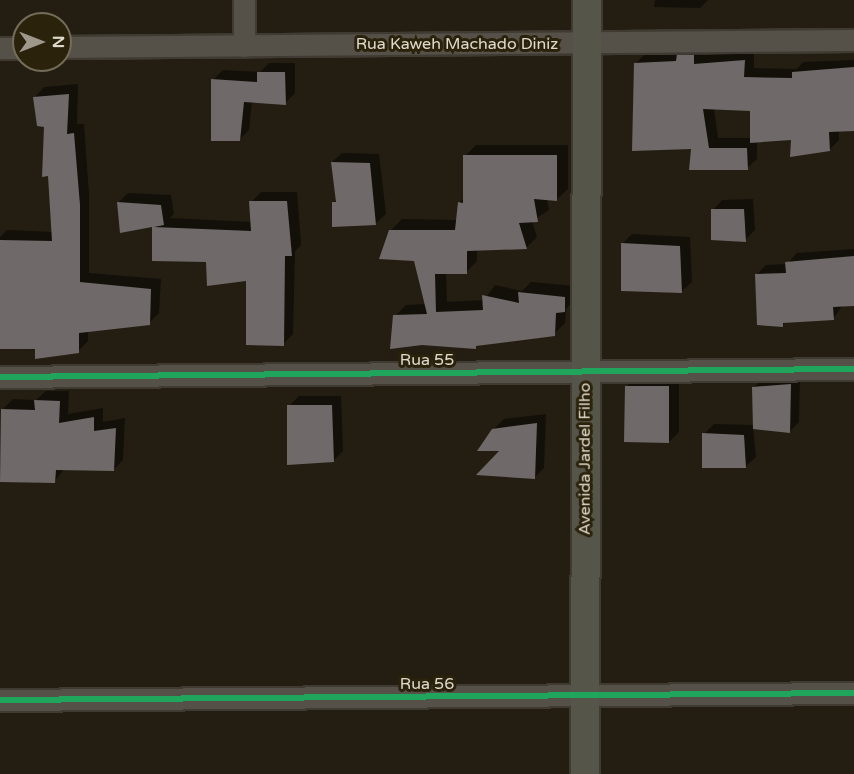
<!DOCTYPE html>
<html>
<head>
<meta charset="utf-8">
<style>
	body { margin:0 }
	#map { position:relative; width:854px; height:774px; overflow:hidden; background:#241e12; font-family:"Varela Round",sans-serif }
	div>[style] { position:absolute }
	[style*='--x'] { left:calc(var(--x)*1px); top:calc(var(--y)*1px); width:calc(var(--w)*1px); rotate:calc(var(--a)*1deg) }
	.shadow>* { inset:0; background:#0007 }
	.building>* { inset:0; background:#6f6969 }
	.roads { filter:drop-shadow(2px 0 #3f3b32) drop-shadow(-2px 0 #3f3b32) drop-shadow(0 2px #3f3b32) drop-shadow(0 -2px #3f3b32) }
	.street>* { height:21px; margin:-10.5px; padding:0 10.5px; transform-origin:10.5px; border-radius:10.5px; background:#555149 }
	.secondary>* { height:28px; margin:-14px; padding:0 14px; transform-origin:14px; border-radius:14px; background:#56554a }
	.cycleway>* { height:6px; margin:-3px; padding:0 3px; transform-origin:3px; border-radius:3px; background:#20a55d }
	span { translate:-50% -50%; white-space:nowrap; text-align:center; line-height:1.15; -webkit-text-stroke:6px #2b220b; paint-order:stroke }
	.street-label { font-size:16px; color:#e0dacd }
	.north { position:absolute; left:12px; top:12px; width:60px; height:60px; box-sizing:border-box; background:#2b220b; border:2px solid #736c59; border-radius:50%; rotate:90deg; font-size:16px; font-weight:700; line-height:24px; text-align:center; color:#e0dacd }
	.north::after { content:''; display:block; margin:auto; width:21px; height:27px; background:#9e988c; clip-path:polygon(50% 0,100% 100%,50% 72%,0 100%) }
</style>
</head>
<body>
<div id="map">
	<div class="shadow">
		<i style="clip-path:polygon(655px 0,708px 0,700px 8px,654px 7px)"></i>
		<i style="clip-path:polygon(evenodd,688px 45px,703px 46px,704px 55px,754px 51px,754px 68px,797px 69px,803px 62px,854px 60px,854px 129px,839px 130px,839px 140px,829px 150px,792px 139px,757px 141px,757px 159px,747px 168px,693px 147px,636px 63px,646px 53px,681px 52px,688px 45px,714px 108px,751px 109px,751px 138px,718px 138px,714px 108px)"></i>
		<i style="clip-path:polygon(269px 63px,295px 63px,295px 93px,285px 103px,252px 101px,249px 130px,239px 140px,213px 80px,223px 70px,260px 72px)"></i>
		<i style="clip-path:polygon(78px 84px,77px 124px,84px 124px,89px 194px,89px 273px,161px 279px,159px 313px,149px 323px,88px 330px,88px 341px,78px 351px,0 348px,0 237px,7px 230px,53px 232px,45px 125px,35px 97px,44px 87px)"></i>
		<i style="clip-path:polygon(476px 145px,568px 145px,568px 189px,556px 200px,547px 199px,549px 210px,532px 221px,537px 237px,526px 248px,477px 249px,477px 261px,466px 272px,446px 272px,447px 302px,484px 300px,495px 285px,522px 291px,531px 282px,575px 286px,575px 299px,566px 309px,565px 323px,554px 334px,479px 344px,475px 348px,395px 316px,406px 305px,426px 304px,415px 260px,390px 231px,402px 219px,458px 220px,459px 203px,465px 197px,465px 156px)"></i>
		<i style="clip-path:polygon(342px 153px,379px 154px,386px 214px,376px 223px,333px 203px,337px 199px,332px 162px)"></i>
		<i style="clip-path:polygon(261px 192px,297px 192px,301px 245px,295px 251px,293px 334px,283px 344px,247px 279px,208px 260px,154px 259px,154px 225px,118px 203px,128px 193px,171px 195px,174px 214px,170px 218px,252px 222px,251px 202px)"></i>
		<i style="clip-path:polygon(753px 199px,755px 230px,745px 240px,713px 210px,722px 200px)"></i>
		<i style="clip-path:polygon(632px 234px,690px 237px,692px 282px,682px 291px,622px 244px)"></i>
		<i style="clip-path:polygon(854px 249px,854px 305px,843px 305px,833px 319px,787px 321px,783px 325px,756px 275px,766px 265px,787px 264px,797px 253px)"></i>
		<i style="clip-path:polygon(800px 375px,799px 422px,789px 432px,753px 427px,756px 457px,746px 466px,704px 434px,714px 424px,754px 425px,753px 388px,763px 378px)"></i>
		<i style="clip-path:polygon(636px 377px,679px 377px,679px 432px,669px 442px,626px 387px)"></i>
		<i style="clip-path:polygon(46px 391px,69px 391px,68px 414px,103px 408px,103px 422px,125px 418px,123px 460px,113px 470px,65px 468px,55px 481px,38px 483px,38px 479px,0 480px,3px 409px,13px 399px,36px 400px)"></i>
		<i style="clip-path:polygon(299px 396px,341px 396px,343px 451px,333px 461px,289px 406px)"></i>
		<i style="clip-path:polygon(546px 414px,544px 468px,534px 478px,503px 449px,493px 430px,504px 419px)"></i>
	</div>
	<div class="building">
		<i style="clip-path:polygon(677px 54px,694px 55px,694px 64px,745px 60px,744px 77px,792px 78px,792px 72px,854px 67px,854px 131px,829px 132px,830px 151px,790px 157px,791px 140px,750px 143px,750px 111px,703px 109px,709px 148px,747px 148px,748px 170px,689px 170px,691px 149px,632px 151px,634px 63px,676px 61px)"></i>
		<i style="clip-path:polygon(257px 72px,285px 72px,286px 105px,244px 102px,240px 141px,211px 141px,211px 79px,257px 82px)"></i>
		<i style="clip-path:polygon(69px 94px,67px 134px,74px 133px,80px 205px,80px 282px,151px 289px,150px 325px,79px 333px,79px 353px,35px 359px,35px 349px,0 349px,0 240px,52px 241px,48px 176px,42px 177px,44px 127px,37px 126px,33px 97px)"></i>
		<i style="clip-path:polygon(463px 155px,557px 155px,557px 201px,534px 199px,538px 222px,519px 223px,527px 249px,467px 251px,467px 274px,435px 274px,436px 312px,483px 310px,482px 295px,519px 303px,518px 292px,565px 297px,565px 312px,556px 313px,555px 336px,476px 346px,476px 349px,422px 345px,390px 349px,393px 315px,427px 314px,414px 261px,379px 259px,389px 230px,455px 230px,458px 202px,463px 203px)"></i>
		<i style="clip-path:polygon(331px 162px,370px 163px,376px 225px,332px 227px,332px 202px,336px 202px)"></i>
		<i style="clip-path:polygon(249px 201px,287px 201px,292px 256px,285px 256px,284px 346px,246px 345px,246px 281px,207px 286px,206px 262px,152px 261px,152px 227px,120px 233px,117px 202px,161px 205px,164px 225px,154px 227px,251px 231px)"></i>
		<i style="clip-path:polygon(711px 209px,744px 209px,746px 242px,711px 240px)"></i>
		<i style="clip-path:polygon(621px 243px,680px 246px,682px 293px,621px 291px)"></i>
		<i style="clip-path:polygon(854px 256px,854px 306px,833px 307px,834px 320px,783px 323px,783px 327px,757px 325px,755px 274px,786px 273px,785px 262px)"></i>
		<i style="clip-path:polygon(791px 384px,790px 433px,753px 429px,752px 387px)"></i>
		<i style="clip-path:polygon(625px 386px,669px 386px,669px 443px,624px 442px)"></i>
		<i style="clip-path:polygon(34px 400px,60px 401px,59px 423px,94px 417px,94px 431px,116px 428px,114px 471px,56px 470px,55px 483px,0 482px,1px 409px,35px 410px)"></i>
		<i style="clip-path:polygon(287px 405px,332px 405px,334px 462px,287px 465px)"></i>
		<i style="clip-path:polygon(537px 423px,535px 479px,476px 475px,499px 451px,477px 451px,492px 429px)"></i>
		<i style="clip-path:polygon(702px 433px,744px 435px,746px 468px,702px 468px)"></i>
	</div>
	<div class="roads">
		<div class="street">
			<i style="--x:244;--y:0;--w:46;--a:90"></i>
			<i style="--x:60;--y:47;--w:794;--a:-0.51"></i>
			<i style="--x:0;--y:48;--w:24;--a:0"></i>
			<i style="--x:0;--y:377;--w:854;--a:-0.54"></i>
			<i style="--x:0;--y:700;--w:854;--a:-0.47"></i>
		</div>
		<div class="secondary">
			<i style="--x:585;--y:774;--w:774;--a:-89.85"></i>
		</div>
	</div>
	<div class="cycleway">
		<i style="--x:0;--y:377;--w:854;--a:-0.54"></i>
		<i style="--x:0;--y:700;--w:854;--a:-0.47"></i>
	</div>
	<div class="street-label">
		<span style="left:457px;top:44px">Rua Kaweh Machado Diniz</span>
		<span style="left:427px;top:360px">Rua 55</span>
		<span style="left:585px;top:459px;rotate:-90deg">Avenida Jardel Filho</span>
		<span style="left:427px;top:684px">Rua 56</span>
	</div>
	<div class="north">N</div>
</div>
</body>
</html>
